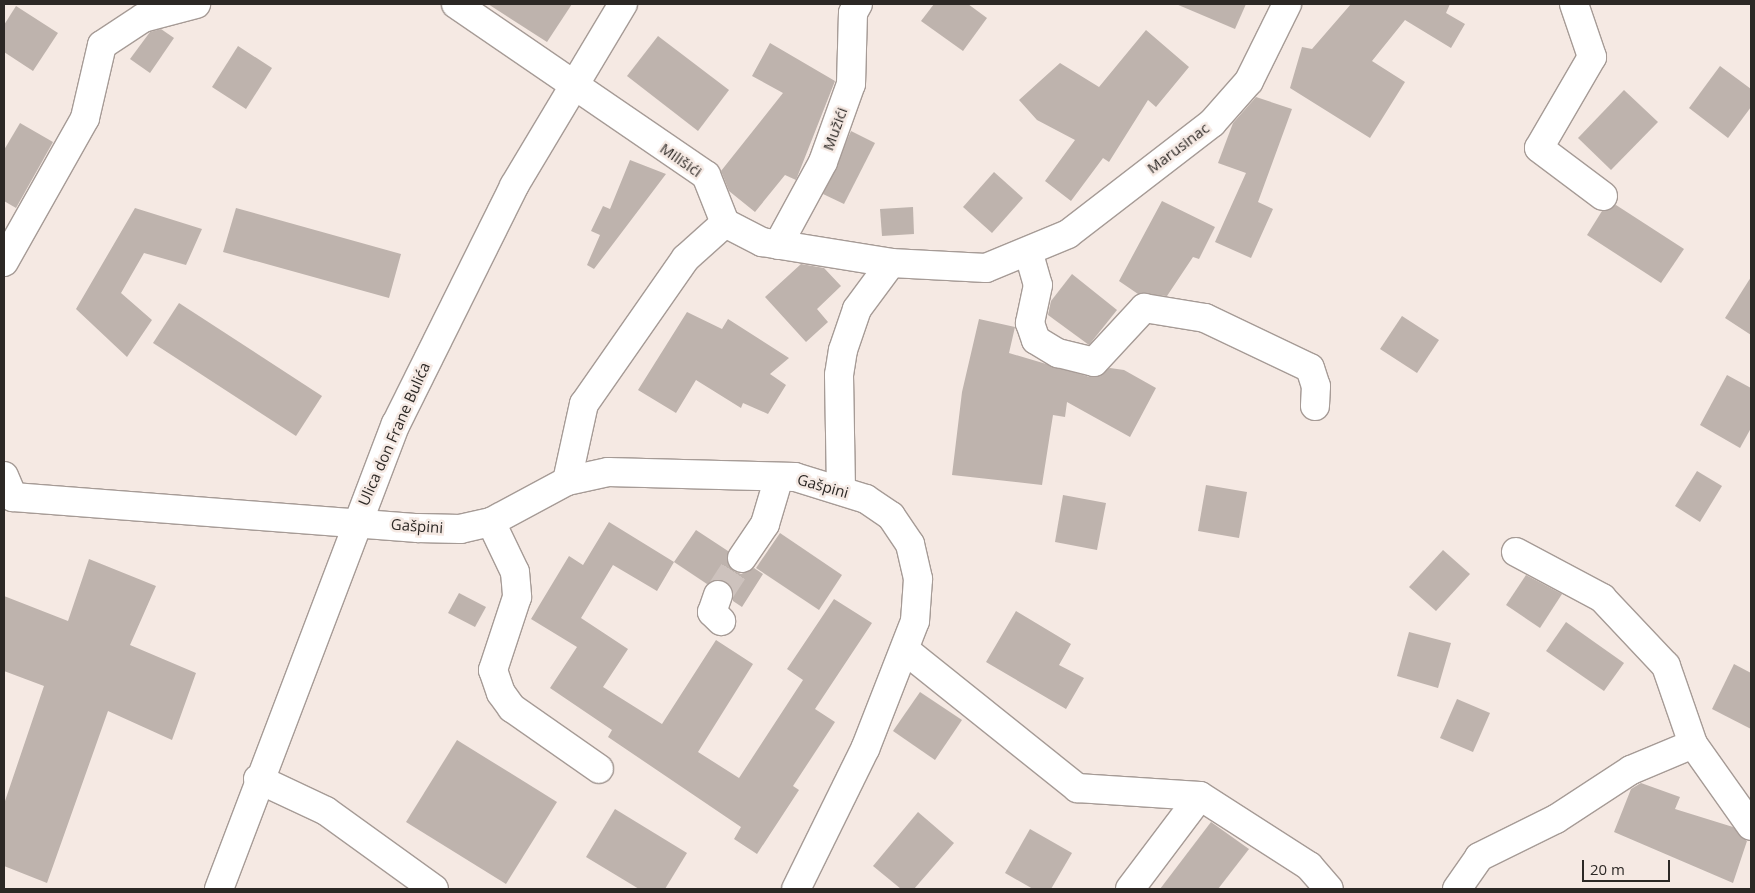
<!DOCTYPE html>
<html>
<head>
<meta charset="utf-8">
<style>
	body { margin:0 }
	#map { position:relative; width:1755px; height:893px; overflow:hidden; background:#f5e9e3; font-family:"Open Sans",sans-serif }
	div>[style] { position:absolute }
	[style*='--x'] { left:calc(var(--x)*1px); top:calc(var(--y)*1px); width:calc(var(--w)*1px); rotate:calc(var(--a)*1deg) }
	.building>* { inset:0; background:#beb3ad }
	.minor-tunnel>* { height:28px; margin-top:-14px; transform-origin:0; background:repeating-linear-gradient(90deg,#cdc2bd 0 28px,transparent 0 42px) }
	.roads { filter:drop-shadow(1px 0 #a69b96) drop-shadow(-1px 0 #a69b96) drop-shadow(0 1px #a69b96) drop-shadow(0 -1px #a69b96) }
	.minor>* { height:28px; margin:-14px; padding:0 14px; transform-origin:14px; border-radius:14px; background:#fff }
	span { translate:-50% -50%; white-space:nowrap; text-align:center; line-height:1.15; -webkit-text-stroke:5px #f5e9e3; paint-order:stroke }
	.street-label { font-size:15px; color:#2c2825 }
	.frame { position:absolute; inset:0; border:5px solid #2c2825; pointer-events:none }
	.scale { position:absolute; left:1582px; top:860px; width:88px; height:22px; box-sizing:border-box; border:2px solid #2c2825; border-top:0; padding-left:6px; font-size:15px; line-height:18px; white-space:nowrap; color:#2c2825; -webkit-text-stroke:4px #f5e9e3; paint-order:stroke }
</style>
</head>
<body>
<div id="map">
	<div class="building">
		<i style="clip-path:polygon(488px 4px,572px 4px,547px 42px)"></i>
		<i style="clip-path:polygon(934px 4px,968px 4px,987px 18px,963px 51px,921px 21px)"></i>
		<i style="clip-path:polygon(1176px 4px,1246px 4px,1235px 29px)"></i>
		<i style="clip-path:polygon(1351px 4px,1450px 4px,1446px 13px,1465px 24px,1451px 48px,1405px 20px,1372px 61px,1405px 82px,1370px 138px,1290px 88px,1302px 47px,1312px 49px)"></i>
		<i style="clip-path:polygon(16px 6px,58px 33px,33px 71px,4px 52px,4px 25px)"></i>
		<i style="clip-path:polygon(161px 29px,174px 38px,150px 73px,130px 59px,150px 32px)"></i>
		<i style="clip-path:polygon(1146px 30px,1189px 67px,1156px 107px,1148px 100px,1109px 162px,1103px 158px,1071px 201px,1045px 181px,1075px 140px,1037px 120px,1019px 100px,1060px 63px,1099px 87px)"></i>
		<i style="clip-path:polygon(658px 36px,729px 90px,698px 131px,627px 76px)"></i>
		<i style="clip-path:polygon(770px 43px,835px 81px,796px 180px,785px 175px,755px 212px,729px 191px,721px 171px,783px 93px,752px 76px)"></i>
		<i style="clip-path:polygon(238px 46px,272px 68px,246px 109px,212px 87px)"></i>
		<i style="clip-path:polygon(1720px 66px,1751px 89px,1751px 107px,1728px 138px,1689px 108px)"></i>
		<i style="clip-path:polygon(1624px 90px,1658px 122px,1611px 170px,1578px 138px)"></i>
		<i style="clip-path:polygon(1256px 97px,1292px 109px,1258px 202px,1273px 209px,1251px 258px,1215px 242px,1246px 173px,1218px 163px,1233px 123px)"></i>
		<i style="clip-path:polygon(20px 123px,53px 142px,16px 208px,4px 201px,4px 150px)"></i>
		<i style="clip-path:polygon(851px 131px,875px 143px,844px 204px,823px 194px)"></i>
		<i style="clip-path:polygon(630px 160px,666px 174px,594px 269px,587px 265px,600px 235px,591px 231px,603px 206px,610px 209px)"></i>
		<i style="clip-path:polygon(994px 172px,1023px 198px,992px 233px,963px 207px)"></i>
		<i style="clip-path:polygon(1162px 201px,1215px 227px,1199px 259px,1193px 257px,1167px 296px,1138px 294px,1119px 281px)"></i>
		<i style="clip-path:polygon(1616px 205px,1684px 249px,1661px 283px,1587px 235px,1602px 211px)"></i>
		<i style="clip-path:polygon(913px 207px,914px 234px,882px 236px,880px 209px)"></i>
		<i style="clip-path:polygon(135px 208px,202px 229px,186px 265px,144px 253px,121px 293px,152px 320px,127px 357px,76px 309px)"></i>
		<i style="clip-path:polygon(236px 208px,401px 254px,389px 298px,223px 252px)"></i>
		<i style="clip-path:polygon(801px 264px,824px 268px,841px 286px,817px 309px,828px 322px,806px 342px,765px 297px)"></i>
		<i style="clip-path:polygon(1072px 274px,1117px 310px,1089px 345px,1048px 315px,1051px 301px)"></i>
		<i style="clip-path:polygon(1751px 277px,1751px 335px,1725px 318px)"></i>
		<i style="clip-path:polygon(179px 303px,322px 396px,296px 436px,153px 343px)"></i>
		<i style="clip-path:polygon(687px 312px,722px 329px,728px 319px,789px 358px,770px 374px,786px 385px,768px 414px,743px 403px,741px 408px,696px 380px,676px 413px,638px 390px)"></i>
		<i style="clip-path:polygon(1402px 316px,1439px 340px,1417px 373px,1380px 349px)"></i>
		<i style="clip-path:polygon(979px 319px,1015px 327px,1009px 353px,1090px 377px,1110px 368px,1124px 370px,1156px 388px,1130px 437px,1067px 402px,1065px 417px,1053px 415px,1042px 485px,952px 475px,962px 392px)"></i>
		<i style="clip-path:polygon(1727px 375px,1751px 388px,1751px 428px,1740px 448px,1700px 425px)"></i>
		<i style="clip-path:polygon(1697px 471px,1722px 486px,1700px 522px,1675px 506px)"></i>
		<i style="clip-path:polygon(1206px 485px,1247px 492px,1239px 538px,1198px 531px)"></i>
		<i style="clip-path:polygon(1063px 495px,1106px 503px,1097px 550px,1055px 542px)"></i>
		<i style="clip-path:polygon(609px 522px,674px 562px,657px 591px,613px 565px,581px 618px,628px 649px,603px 687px,662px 724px,716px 640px,753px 664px,698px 752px,739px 778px,803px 680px,787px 669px,834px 599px,872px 623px,815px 709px,835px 722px,793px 786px,799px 790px,757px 854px,734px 839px,741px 827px,608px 737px,612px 730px,550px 688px,577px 647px,531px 619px,569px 556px,583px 565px)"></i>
		<i style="clip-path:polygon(696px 530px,728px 551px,728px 564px,734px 571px,741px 574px,754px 568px,763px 574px,742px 607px,733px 601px,733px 592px,724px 580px,707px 584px,674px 562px)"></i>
		<i style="clip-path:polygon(780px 533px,842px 575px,819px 610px,756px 568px)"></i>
		<i style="clip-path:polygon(1443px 550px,1470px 574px,1436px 611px,1409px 587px)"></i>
		<i style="clip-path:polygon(89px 559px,156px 586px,130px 645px,196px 673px,172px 740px,108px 711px,47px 883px,4px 866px,4px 804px,44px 686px,4px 671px,4px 596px,68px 621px)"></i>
		<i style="clip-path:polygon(1526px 575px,1562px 594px,1540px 628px,1506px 605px)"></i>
		<i style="clip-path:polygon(459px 593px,486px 607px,475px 627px,448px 613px)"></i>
		<i style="clip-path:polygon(1016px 611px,1071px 644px,1059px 665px,1084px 678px,1066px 709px,986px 662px)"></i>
		<i style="clip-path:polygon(1566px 622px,1624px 663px,1604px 691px,1546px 651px)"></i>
		<i style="clip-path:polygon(1409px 632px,1451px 643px,1438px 688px,1397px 676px)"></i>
		<i style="clip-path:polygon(1734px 664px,1751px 673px,1751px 729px,1712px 709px)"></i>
		<i style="clip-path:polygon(920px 692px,962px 720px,935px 760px,893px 731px)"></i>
		<i style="clip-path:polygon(1457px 699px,1490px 713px,1473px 752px,1440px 738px)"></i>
		<i style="clip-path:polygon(457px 740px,557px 802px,506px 884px,406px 822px)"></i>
		<i style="clip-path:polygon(1641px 783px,1680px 797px,1675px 809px,1733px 827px,1747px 841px,1733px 883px,1614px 832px,1631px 789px)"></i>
		<i style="clip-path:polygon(615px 809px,687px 853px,665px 889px,639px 889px,586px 857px)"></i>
		<i style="clip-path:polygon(918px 812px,954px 843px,914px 889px,901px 889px,873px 866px)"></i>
		<i style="clip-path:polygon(1211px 822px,1249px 849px,1218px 889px,1160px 889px)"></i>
		<i style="clip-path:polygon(1030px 829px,1072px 853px,1051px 889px,1033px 889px,1005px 873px)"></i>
	</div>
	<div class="minor-tunnel">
		<i style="--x:718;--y:595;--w:44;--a:-57"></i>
	</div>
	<div class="roads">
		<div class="minor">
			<i style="--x:456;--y:4;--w:303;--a:34.4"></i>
			<i style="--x:706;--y:175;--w:52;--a:68.4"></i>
			<i style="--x:725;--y:223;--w:42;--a:27.2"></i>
			<i style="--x:762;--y:242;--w:131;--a:9.2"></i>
			<i style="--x:891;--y:263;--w:95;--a:3"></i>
			<i style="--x:986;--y:268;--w:89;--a:-22.5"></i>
			<i style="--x:1068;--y:234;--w:182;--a:-37.6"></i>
			<i style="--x:1212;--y:123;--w:56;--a:-48.6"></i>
			<i style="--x:1249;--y:81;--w:86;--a:-63.7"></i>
			<i style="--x:1574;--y:4;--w:56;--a:71.2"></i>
			<i style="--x:1592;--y:57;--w:105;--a:120.2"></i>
			<i style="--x:1539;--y:148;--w:80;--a:36.9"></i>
			<i style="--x:778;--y:245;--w:94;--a:-61.5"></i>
			<i style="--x:823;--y:162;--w:83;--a:-70.3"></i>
			<i style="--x:851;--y:84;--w:71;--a:-88.4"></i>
			<i style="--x:853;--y:13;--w:10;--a:-61"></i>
			<i style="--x:1029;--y:254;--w:32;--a:74"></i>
			<i style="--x:1038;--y:285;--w:39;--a:102"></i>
			<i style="--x:1030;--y:323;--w:18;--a:71"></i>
			<i style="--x:1036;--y:340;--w:26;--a:31"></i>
			<i style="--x:1058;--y:353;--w:37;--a:14"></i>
			<i style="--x:1094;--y:362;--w:74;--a:-47.2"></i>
			<i style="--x:1144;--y:308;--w:62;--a:9.3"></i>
			<i style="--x:1205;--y:318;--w:116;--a:25.5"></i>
			<i style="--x:1310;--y:368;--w:19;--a:72"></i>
			<i style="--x:1316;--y:386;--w:20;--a:93"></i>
			<i style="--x:4;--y:262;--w:165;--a:-60.6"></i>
			<i style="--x:85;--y:118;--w:75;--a:-76.9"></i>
			<i style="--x:102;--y:45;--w:49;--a:-33.4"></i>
			<i style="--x:143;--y:18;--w:55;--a:-14.8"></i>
			<i style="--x:4;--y:476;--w:23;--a:67"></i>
			<i style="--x:13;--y:497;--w:406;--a:4.4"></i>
			<i style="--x:418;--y:528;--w:42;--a:1.4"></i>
			<i style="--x:460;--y:529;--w:32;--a:-13"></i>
			<i style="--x:491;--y:522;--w:86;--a:-28.3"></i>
			<i style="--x:567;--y:481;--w:42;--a:-12.4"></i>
			<i style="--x:608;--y:472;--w:187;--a:1.5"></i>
			<i style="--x:795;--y:477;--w:74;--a:17.2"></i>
			<i style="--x:866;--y:499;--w:30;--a:34"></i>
			<i style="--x:891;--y:516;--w:34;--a:56"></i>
			<i style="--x:910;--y:544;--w:36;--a:77"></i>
			<i style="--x:918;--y:579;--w:42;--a:94.1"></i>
			<i style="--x:915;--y:621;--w:137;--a:111.3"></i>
			<i style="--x:865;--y:749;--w:156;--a:116.2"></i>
			<i style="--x:567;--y:481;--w:79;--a:-77.6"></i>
			<i style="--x:584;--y:404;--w:178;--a:-55.1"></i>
			<i style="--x:686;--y:258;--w:52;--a:-41.9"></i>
			<i style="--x:841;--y:490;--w:115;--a:-91"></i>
			<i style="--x:839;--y:375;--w:25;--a:-81"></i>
			<i style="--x:843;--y:350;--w:43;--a:-71.1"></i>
			<i style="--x:857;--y:309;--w:57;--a:-53.5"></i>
			<i style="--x:491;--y:522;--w:55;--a:64.4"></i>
			<i style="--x:515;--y:572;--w:25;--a:85"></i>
			<i style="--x:517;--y:597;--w:77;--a:108.2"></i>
			<i style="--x:493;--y:670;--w:24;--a:71"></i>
			<i style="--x:501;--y:693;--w:19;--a:54"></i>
			<i style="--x:512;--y:708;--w:106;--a:35"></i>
			<i style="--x:1516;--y:552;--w:98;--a:28.1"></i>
			<i style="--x:1602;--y:598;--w:93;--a:46.7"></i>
			<i style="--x:1666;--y:666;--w:83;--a:70.9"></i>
			<i style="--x:742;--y:558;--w:41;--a:-55.9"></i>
			<i style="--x:765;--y:524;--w:49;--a:-73.4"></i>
			<i style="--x:718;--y:595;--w:18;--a:109"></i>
			<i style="--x:712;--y:612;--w:13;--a:45"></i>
			<i style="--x:905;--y:650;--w:221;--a:38.7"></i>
			<i style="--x:1077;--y:788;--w:123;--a:3.7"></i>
			<i style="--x:1200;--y:796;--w:130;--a:32.7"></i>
			<i style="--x:1309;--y:866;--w:30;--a:49"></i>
			<i style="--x:258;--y:779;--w:75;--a:25.2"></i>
			<i style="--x:326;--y:811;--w:133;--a:35.8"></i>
			<i style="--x:219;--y:889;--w:498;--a:-69.2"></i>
			<i style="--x:396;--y:424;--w:266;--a:-63.6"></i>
			<i style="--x:514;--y:186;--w:212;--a:-59.1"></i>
			<i style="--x:1130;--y:889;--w:116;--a:-53"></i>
			<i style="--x:1457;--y:889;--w:39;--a:-55"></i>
			<i style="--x:1479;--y:857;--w:86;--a:-26.3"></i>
			<i style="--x:1556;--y:819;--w:90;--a:-33.2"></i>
			<i style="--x:1631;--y:770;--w:67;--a:-22.8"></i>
			<i style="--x:1693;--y:744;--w:100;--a:54.7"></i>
		</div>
	</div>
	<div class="street-label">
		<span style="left:835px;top:129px;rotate:-70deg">Mužići</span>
		<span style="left:1178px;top:148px;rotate:-37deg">Marusinac</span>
		<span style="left:681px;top:160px;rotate:35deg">Milišići</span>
		<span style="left:394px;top:434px;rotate:-66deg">Ulica don Frane Bulića</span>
		<span style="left:823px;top:486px;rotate:16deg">Gašpini</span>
		<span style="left:417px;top:526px;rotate:4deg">Gašpini</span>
	</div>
	<div class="frame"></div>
	<div class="scale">20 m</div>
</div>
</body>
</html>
